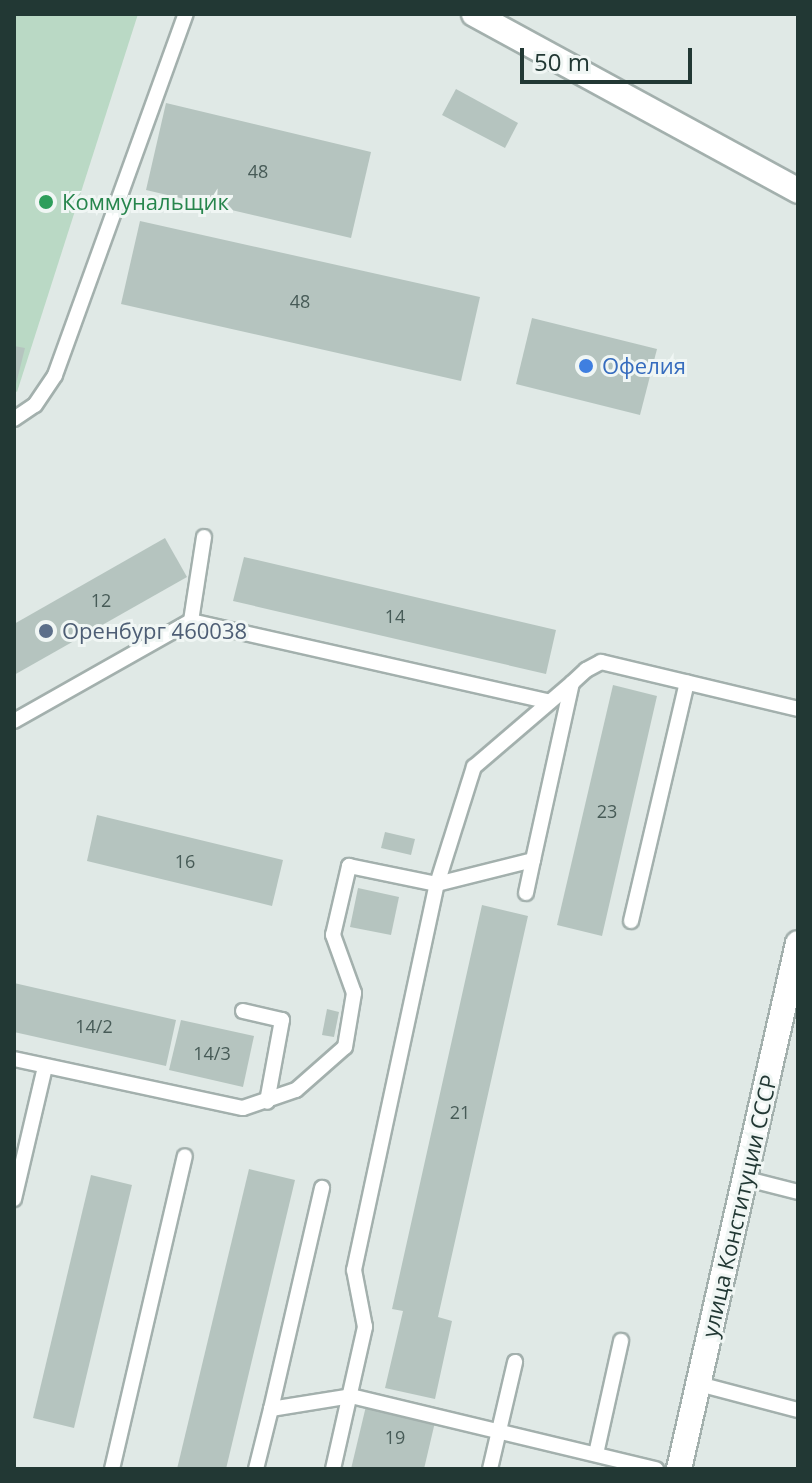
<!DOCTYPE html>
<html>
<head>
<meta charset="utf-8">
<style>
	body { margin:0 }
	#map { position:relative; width:812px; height:1483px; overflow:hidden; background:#e0e9e6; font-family:"Open Sans",sans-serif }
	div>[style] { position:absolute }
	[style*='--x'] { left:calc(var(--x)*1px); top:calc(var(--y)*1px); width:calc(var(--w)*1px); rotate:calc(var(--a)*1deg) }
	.green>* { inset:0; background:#bad9c5 }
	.building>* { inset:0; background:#b5c4bf }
	.roads { filter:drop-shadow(2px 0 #a3b0ad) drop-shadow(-2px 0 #a3b0ad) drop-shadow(0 2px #a3b0ad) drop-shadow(0 -2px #a3b0ad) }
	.lane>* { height:14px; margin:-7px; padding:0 7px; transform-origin:7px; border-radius:7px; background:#fff }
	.secondary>* { height:24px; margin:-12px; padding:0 12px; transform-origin:12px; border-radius:12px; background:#fff }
	.dots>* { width:22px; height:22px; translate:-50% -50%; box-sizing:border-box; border:4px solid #f0f6f4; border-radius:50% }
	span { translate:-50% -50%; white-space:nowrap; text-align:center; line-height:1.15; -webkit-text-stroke:6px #f0f6f4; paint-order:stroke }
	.number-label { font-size:18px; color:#475b57 }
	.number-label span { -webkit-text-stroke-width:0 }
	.leisure-label { font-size:22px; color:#27864d }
	.left { translate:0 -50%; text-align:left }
	.shop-label { font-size:22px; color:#366cbe }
	.service-label { font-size:22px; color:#4e5e75 }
	.street-label { font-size:22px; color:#223834 }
	.frame { position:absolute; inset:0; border:16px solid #223834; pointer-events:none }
	.scale { position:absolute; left:520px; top:48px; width:172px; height:36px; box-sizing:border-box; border:4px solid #223834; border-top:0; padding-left:10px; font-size:24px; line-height:28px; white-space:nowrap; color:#223834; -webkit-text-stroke:6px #f0f6f4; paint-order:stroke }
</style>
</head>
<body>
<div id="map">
	<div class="green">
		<i style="clip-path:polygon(14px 14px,138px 14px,17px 392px,14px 390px)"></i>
	</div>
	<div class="building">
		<i style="clip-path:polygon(456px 89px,518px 123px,505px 148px,442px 115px)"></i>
		<i style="clip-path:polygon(166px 103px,371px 152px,351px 238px,146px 190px)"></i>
		<i style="clip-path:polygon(140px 221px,480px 297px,461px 381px,121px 304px)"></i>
		<i style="clip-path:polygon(532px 318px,657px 349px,640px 415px,516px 384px)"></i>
		<i style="clip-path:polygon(14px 346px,25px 348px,15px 388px,14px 388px)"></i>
		<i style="clip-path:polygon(165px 538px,187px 577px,14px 675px,14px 624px)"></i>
		<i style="clip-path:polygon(244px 557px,556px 630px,546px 674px,233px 601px)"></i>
		<i style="clip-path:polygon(613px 685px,657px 696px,602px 936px,557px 925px)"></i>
		<i style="clip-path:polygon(97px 815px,283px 860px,272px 906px,87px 861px)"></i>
		<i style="clip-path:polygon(385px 832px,415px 839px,411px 855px,381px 848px)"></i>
		<i style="clip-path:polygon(358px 888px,399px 897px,391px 935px,350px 927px)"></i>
		<i style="clip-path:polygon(482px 905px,528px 916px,438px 1317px,452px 1321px,435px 1399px,385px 1388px,403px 1311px,392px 1309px)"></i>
		<i style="clip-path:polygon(14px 983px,176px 1020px,166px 1066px,14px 1032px)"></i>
		<i style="clip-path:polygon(327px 1009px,339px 1012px,334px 1037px,322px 1035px)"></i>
		<i style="clip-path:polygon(181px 1020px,254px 1036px,243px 1087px,169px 1070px)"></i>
		<i style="clip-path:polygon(249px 1169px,295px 1180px,226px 1469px,177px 1469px)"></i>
		<i style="clip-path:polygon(91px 1175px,132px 1185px,74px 1428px,33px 1418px)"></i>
		<i style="clip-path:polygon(366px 1406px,435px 1422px,424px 1469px,351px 1469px)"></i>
	</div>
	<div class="roads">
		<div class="lane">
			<i style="--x:14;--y:419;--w:25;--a:-34"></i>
			<i style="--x:35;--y:405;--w:36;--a:-56"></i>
			<i style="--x:55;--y:375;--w:384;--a:-70.1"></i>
			<i style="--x:191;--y:621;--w:85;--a:-81.2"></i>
			<i style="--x:14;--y:721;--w:203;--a:-29.5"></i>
			<i style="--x:191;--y:621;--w:367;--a:12.7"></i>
			<i style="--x:526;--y:893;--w:34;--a:-78"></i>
			<i style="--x:631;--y:921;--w:245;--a:-76.8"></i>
			<i style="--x:243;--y:1011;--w:40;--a:13"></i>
			<i style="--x:282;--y:1020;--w:83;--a:100.4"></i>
			<i style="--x:14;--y:1059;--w:234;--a:12.1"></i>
			<i style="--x:243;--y:1108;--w:56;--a:-18.8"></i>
			<i style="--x:296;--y:1090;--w:65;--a:-41.3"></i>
			<i style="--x:345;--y:1047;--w:55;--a:-80.5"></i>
			<i style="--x:354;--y:993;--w:62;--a:-109.9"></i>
			<i style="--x:333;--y:935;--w:71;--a:-76.9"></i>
			<i style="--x:349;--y:866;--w:90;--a:11.6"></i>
			<i style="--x:437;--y:884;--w:99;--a:-14"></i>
			<i style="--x:533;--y:860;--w:181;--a:-77.6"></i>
			<i style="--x:572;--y:683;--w:19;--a:-43"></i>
			<i style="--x:586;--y:670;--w:17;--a:-28"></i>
			<i style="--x:601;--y:662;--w:203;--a:13.4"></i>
			<i style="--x:747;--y:1179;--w:53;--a:14.3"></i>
			<i style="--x:14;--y:1199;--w:136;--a:-76.8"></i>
			<i style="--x:699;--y:1384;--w:102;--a:14.7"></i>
			<i style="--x:271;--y:1409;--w:227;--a:-77"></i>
			<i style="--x:596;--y:1454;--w:116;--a:-77.5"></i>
			<i style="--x:112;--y:1469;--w:321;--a:-76.9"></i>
			<i style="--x:256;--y:1469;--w:62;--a:-76"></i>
			<i style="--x:271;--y:1409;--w:81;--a:-9.2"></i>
			<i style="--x:351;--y:1396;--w:314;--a:13.5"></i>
			<i style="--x:333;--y:1469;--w:146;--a:-77.3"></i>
			<i style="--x:365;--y:1327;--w:58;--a:-100.9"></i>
			<i style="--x:354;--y:1270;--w:395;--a:-77.9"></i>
			<i style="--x:437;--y:884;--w:123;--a:-72.5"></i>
			<i style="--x:474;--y:767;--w:129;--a:-40.6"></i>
			<i style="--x:490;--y:1469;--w:110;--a:-76.8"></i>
		</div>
		<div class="secondary">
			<i style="--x:474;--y:14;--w:369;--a:28.6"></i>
			<i style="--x:679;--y:1469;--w:539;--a:-77.25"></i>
		</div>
	</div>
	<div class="dots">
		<i style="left:46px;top:202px;background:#2e9e5b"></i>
		<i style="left:586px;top:366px;background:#3f7fe0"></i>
		<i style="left:46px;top:631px;background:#5c6f8a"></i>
	</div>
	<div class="number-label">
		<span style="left:258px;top:171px">48</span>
		<span style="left:300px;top:301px">48</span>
		<span style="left:101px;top:600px">12</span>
		<span style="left:395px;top:616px">14</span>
		<span style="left:607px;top:811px">23</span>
		<span style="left:185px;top:861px">16</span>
		<span style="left:94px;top:1026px">14/2</span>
		<span style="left:212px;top:1053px">14/3</span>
		<span style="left:460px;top:1112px">21</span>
		<span style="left:395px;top:1437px">19</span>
	</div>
	<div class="leisure-label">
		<span class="left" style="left:62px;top:202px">Коммунальщик</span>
	</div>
	<div class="shop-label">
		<span class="left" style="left:602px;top:366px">Офелия</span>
	</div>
	<div class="service-label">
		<span class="left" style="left:62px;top:631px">Оренбург 460038</span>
	</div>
	<div class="street-label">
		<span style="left:739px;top:1206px;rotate:-77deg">улица Конституции СССР</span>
	</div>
	<div class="frame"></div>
	<div class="scale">50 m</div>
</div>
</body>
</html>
